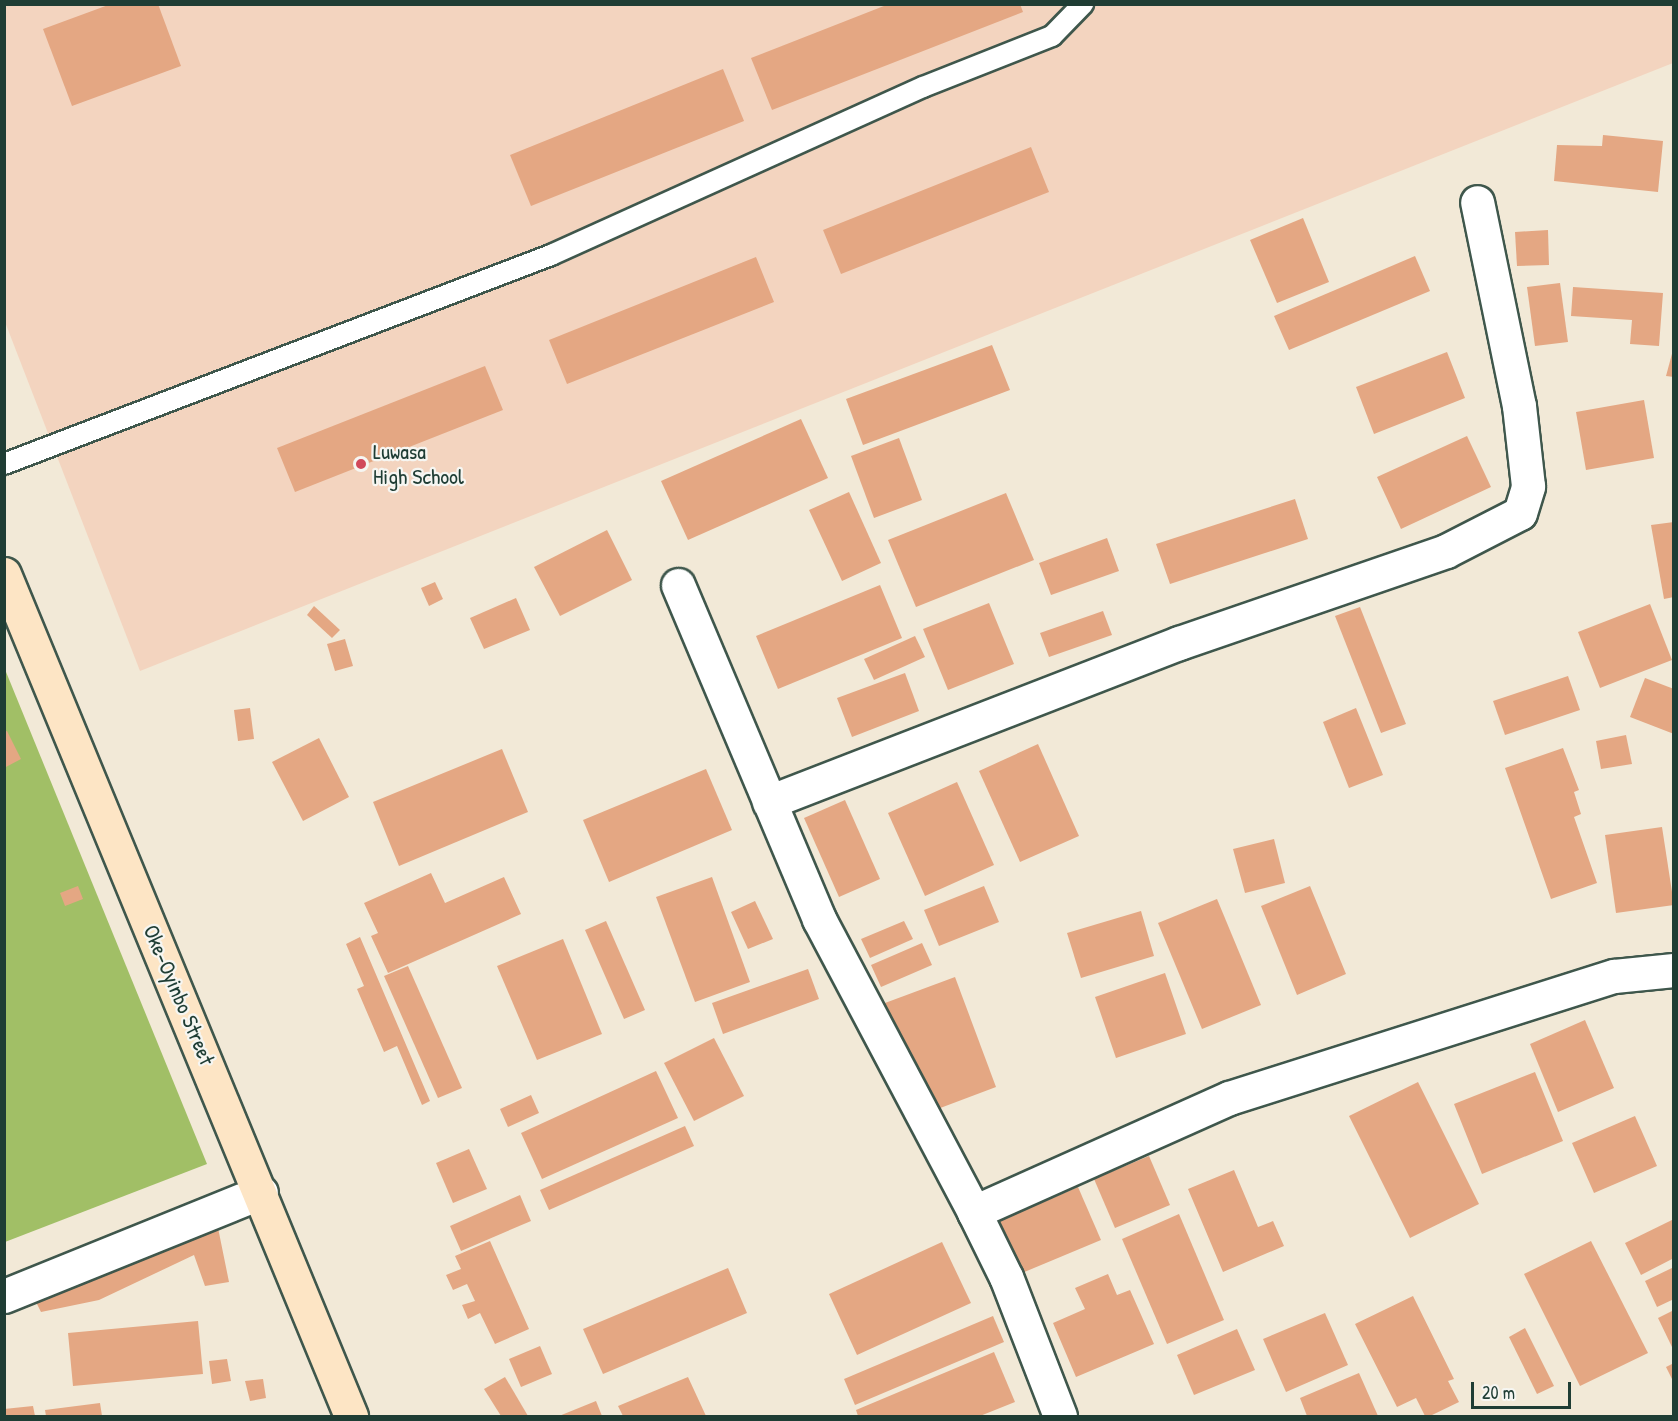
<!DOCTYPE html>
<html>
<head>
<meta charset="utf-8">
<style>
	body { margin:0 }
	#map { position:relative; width:1678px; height:1421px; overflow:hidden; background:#f2e9d7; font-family:"Patrick Hand",sans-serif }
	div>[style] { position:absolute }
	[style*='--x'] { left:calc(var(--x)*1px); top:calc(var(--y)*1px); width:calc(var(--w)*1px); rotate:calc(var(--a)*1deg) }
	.built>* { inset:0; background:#f3d4bf }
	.green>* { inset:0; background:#a1bf66 }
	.building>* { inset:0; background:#e4a783 }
	.roads { filter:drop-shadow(2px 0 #3f574c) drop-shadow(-2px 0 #3f574c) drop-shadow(0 2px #3f574c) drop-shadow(0 -2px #3f574c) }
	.lane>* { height:20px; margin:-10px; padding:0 10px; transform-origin:10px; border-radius:10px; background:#fff }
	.street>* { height:33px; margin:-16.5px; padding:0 16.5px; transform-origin:16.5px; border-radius:16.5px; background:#fff }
	.secondary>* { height:33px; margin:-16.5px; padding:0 16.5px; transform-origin:16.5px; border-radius:16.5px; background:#fde5c5 }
	.dots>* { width:16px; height:16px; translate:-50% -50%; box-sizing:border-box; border:3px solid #f6f6f2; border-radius:50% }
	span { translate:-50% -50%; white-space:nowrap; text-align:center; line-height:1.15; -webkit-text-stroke:4.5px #f6f6f2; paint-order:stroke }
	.poi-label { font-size:22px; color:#1f3d34 }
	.left { translate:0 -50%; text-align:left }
	.street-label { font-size:22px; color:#1f3d34 }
	.frame { position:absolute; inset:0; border:6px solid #1f3d34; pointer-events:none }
	.scale { position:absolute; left:1471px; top:1382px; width:100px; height:27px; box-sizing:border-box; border:3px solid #1f3d34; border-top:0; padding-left:8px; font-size:18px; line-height:21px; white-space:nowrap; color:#1f3d34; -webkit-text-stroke:4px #f6f6f2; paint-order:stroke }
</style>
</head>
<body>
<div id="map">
	<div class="built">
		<i style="clip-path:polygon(5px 5px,1673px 5px,1673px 63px,140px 671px,5px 322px)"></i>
	</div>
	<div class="green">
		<i style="clip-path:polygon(4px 667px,207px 1164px,5px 1242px,4px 1242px)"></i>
	</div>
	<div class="building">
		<i style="clip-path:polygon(111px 4px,158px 4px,181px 66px,72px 106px,43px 29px)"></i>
		<i style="clip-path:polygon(889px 4px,1020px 4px,1023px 12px,772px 110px,751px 58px)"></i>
		<i style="clip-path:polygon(723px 69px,744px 121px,531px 206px,510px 155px)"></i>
		<i style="clip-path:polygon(1603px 135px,1663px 141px,1658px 192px,1554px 181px,1557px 145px,1602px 146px)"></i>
		<i style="clip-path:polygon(1031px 147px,1049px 192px,841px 274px,823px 230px)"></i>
		<i style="clip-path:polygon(1303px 218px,1329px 282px,1277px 303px,1250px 240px)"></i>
		<i style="clip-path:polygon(1548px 230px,1549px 265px,1517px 266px,1515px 232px)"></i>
		<i style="clip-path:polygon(1415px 256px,1430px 291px,1289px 350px,1274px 316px)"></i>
		<i style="clip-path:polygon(756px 257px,774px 302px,567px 384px,549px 340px)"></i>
		<i style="clip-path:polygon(1560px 283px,1568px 342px,1535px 346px,1527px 287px)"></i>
		<i style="clip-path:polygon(1573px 287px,1663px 293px,1659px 346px,1630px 344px,1632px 320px,1571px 316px)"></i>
		<i style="clip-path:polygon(992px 345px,1010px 390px,863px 445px,846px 399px)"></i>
		<i style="clip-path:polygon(1673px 350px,1674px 350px,1674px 377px,1666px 376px)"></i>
		<i style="clip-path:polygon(1447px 352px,1465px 398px,1374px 434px,1356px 387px)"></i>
		<i style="clip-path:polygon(485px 366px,503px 410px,295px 492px,277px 448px)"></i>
		<i style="clip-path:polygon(1644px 400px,1654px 458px,1586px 470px,1576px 412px)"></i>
		<i style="clip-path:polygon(801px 419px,828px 478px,688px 540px,661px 481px)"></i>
		<i style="clip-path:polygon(1467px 436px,1491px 487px,1401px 529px,1377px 477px)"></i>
		<i style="clip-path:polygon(899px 438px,922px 500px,874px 518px,851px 456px)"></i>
		<i style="clip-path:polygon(849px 492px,881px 563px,842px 581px,809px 510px)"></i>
		<i style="clip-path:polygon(1006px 493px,1034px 560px,916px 607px,888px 540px)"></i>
		<i style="clip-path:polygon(1295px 499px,1308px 539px,1170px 584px,1156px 544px)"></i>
		<i style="clip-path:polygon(1674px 522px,1674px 597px,1664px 599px,1651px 525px)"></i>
		<i style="clip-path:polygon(607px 530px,632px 580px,560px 616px,534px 567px)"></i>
		<i style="clip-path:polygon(1107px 538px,1119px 571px,1051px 595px,1039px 563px)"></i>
		<i style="clip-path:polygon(435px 582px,443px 599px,429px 606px,421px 588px)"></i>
		<i style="clip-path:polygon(880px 585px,902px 638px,778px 689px,756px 636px)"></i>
		<i style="clip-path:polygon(516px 598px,530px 630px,484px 649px,470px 618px)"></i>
		<i style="clip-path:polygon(989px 603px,1014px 664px,948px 690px,923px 629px)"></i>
		<i style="clip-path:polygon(1650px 604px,1672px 660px,1600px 688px,1578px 632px)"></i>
		<i style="clip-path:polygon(314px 606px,340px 630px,332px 638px,307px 615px)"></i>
		<i style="clip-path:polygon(1360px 607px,1406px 724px,1381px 733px,1335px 616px)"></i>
		<i style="clip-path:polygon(1103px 611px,1112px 635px,1049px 657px,1040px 633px)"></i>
		<i style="clip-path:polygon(915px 636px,925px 657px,874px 680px,864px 659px)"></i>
		<i style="clip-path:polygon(345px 639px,353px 666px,335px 671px,327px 644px)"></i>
		<i style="clip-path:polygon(905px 673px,919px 711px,852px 737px,837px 698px)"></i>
		<i style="clip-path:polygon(1568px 676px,1580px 710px,1505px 735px,1493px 701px)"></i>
		<i style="clip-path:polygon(1645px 678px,1674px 689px,1674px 734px,1630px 717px)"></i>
		<i style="clip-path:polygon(250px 708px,254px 739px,238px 741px,234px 710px)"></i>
		<i style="clip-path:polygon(1356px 708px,1383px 775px,1349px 788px,1323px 722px)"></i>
		<i style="clip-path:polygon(7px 731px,21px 759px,4px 768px,4px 732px)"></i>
		<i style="clip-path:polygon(1626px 735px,1632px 764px,1601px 769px,1596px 741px)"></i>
		<i style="clip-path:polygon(319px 738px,349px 797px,303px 821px,272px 762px)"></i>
		<i style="clip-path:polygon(1038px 744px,1079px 836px,1020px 862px,979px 771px)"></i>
		<i style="clip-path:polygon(1563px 748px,1579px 790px,1574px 792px,1581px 814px,1574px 817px,1597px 883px,1551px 899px,1505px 768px)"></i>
		<i style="clip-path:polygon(502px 749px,528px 812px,399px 866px,373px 802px)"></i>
		<i style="clip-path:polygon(706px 769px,732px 830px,609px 882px,583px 820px)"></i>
		<i style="clip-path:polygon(957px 782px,994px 865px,925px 896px,888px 813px)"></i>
		<i style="clip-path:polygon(845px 800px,880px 879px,839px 897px,804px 818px)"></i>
		<i style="clip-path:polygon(1662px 827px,1674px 905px,1616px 913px,1605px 835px)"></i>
		<i style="clip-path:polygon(1274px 839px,1285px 883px,1245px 893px,1233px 849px)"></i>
		<i style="clip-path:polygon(431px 873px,445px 903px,504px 877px,521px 914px,388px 973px,371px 936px,378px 933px,364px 903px)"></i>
		<i style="clip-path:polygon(712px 877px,750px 982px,695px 1002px,656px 897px)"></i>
		<i style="clip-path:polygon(78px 886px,83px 899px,65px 906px,60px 893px)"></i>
		<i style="clip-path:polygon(984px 886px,999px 922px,939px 946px,924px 910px)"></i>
		<i style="clip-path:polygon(1310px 886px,1346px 974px,1297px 995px,1261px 906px)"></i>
		<i style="clip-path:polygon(1217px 899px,1261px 1005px,1202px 1029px,1158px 923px)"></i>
		<i style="clip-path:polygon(755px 901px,773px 939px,748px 949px,731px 912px)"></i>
		<i style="clip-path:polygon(1141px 911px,1154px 956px,1081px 978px,1067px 933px)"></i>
		<i style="clip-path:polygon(606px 921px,645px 1010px,624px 1019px,585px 930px)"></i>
		<i style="clip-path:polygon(904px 921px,913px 939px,870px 958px,861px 939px)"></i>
		<i style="clip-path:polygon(360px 937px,430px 1101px,422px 1105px,397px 1046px,384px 1052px,357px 989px,364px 986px,346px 944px)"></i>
		<i style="clip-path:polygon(563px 939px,602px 1034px,537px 1060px,497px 966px)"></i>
		<i style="clip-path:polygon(922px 943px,932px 965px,881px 987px,871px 965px)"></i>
		<i style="clip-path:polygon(408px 966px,462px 1088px,438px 1098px,384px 976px)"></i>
		<i style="clip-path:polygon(808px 969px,819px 999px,723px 1034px,712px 1003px)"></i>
		<i style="clip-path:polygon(1165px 973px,1186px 1034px,1116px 1058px,1095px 997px)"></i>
		<i style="clip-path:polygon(955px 977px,996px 1087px,927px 1113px,885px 1003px)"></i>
		<i style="clip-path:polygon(1585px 1020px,1614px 1088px,1558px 1112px,1530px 1044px)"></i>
		<i style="clip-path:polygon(714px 1038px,744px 1096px,694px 1121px,664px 1063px)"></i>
		<i style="clip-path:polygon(656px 1071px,678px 1118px,542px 1179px,521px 1133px)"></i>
		<i style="clip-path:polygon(1535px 1072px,1563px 1141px,1482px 1174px,1454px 1104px)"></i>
		<i style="clip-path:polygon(1418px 1082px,1479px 1204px,1410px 1238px,1349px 1116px)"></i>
		<i style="clip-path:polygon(531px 1095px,539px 1113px,508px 1127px,500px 1109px)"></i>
		<i style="clip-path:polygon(1635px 1116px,1657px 1166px,1594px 1193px,1572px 1143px)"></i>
		<i style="clip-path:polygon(685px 1126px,694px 1146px,549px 1210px,540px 1190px)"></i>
		<i style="clip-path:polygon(469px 1149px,487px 1189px,453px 1203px,436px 1163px)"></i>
		<i style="clip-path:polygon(1149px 1156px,1170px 1205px,1115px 1228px,1094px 1179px)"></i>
		<i style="clip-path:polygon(1234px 1170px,1258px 1227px,1273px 1221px,1284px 1246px,1223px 1272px,1188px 1189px)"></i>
		<i style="clip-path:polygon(1078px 1187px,1101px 1240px,1022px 1273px,999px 1221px)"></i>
		<i style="clip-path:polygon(520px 1195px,531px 1221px,461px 1251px,450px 1226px)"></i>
		<i style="clip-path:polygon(1179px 1214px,1224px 1320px,1167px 1344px,1122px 1239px)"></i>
		<i style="clip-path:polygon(216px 1218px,229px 1282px,205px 1286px,194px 1255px,99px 1300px,41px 1312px,34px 1298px)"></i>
		<i style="clip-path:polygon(1674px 1219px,1674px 1258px,1641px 1275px,1625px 1243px)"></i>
		<i style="clip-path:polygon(490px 1241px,529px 1329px,495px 1344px,480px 1313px,468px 1319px,462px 1305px,475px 1301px,467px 1284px,453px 1290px,446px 1275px,461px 1269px,455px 1256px)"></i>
		<i style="clip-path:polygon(1591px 1241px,1648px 1353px,1580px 1386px,1524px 1274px)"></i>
		<i style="clip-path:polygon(942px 1242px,971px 1303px,857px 1355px,829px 1294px)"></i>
		<i style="clip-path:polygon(1674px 1267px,1674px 1299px,1657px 1307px,1645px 1281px)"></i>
		<i style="clip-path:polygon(728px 1268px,747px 1313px,603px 1374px,583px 1329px)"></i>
		<i style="clip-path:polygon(1108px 1274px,1117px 1295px,1130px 1290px,1154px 1344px,1076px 1377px,1053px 1323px,1085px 1309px,1075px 1288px)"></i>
		<i style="clip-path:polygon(1413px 1296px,1454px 1379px,1448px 1381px,1459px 1402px,1430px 1416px,1425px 1416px,1416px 1398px,1397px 1407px,1355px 1324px)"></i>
		<i style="clip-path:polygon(1674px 1310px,1674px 1346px,1672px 1347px,1658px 1318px)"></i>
		<i style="clip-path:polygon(1325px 1313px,1348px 1365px,1286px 1392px,1263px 1339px)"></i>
		<i style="clip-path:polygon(993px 1316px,1004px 1342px,855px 1405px,844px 1379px)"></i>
		<i style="clip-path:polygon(198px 1321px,203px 1374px,73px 1386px,68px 1333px)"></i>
		<i style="clip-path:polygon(1525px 1328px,1554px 1386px,1537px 1394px,1509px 1337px)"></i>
		<i style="clip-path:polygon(1237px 1329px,1255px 1370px,1194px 1395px,1177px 1355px)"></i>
		<i style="clip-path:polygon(540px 1346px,552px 1374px,521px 1387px,509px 1359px)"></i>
		<i style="clip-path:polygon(994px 1352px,1015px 1402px,980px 1416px,858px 1416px,856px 1410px)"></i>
		<i style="clip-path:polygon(227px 1359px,231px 1381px,212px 1384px,209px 1361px)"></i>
		<i style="clip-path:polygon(1674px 1363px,1674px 1383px,1666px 1367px)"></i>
		<i style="clip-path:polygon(1359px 1373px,1378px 1416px,1307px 1416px,1300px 1398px)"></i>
		<i style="clip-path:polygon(505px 1377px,528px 1416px,501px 1416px,484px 1389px)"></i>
		<i style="clip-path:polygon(688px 1377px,706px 1416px,623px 1416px,618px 1406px)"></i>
		<i style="clip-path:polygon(263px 1379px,266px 1398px,250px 1401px,245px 1381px)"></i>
		<i style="clip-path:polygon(596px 1401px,602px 1416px,559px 1416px)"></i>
		<i style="clip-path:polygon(100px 1403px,102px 1416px,46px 1416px,45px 1410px)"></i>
		<i style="clip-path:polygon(33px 1406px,35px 1416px,4px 1416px,4px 1409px)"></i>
	</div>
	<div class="roads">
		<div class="lane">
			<i style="--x:4;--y:464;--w:586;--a:-20.91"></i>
			<i style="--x:551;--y:255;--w:408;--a:-24.3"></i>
			<i style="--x:923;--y:87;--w:139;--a:-21.6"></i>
			<i style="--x:1052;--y:36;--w:45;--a:-45.9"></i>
		</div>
		<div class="street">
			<i style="--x:678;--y:585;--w:363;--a:67.1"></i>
			<i style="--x:819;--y:919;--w:331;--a:62.1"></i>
			<i style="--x:769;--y:802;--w:440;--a:-21.2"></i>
			<i style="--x:1179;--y:643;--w:282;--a:-19"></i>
			<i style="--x:1446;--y:551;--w:83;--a:-27.2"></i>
			<i style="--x:1520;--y:513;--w:28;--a:-73"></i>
			<i style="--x:1528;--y:486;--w:81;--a:-96.4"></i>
			<i style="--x:1519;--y:406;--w:208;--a:-101.6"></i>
			<i style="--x:4;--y:1296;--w:277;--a:-22"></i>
			<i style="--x:1060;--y:1416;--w:149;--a:-111.2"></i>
			<i style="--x:1006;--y:1277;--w:72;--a:-116.2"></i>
			<i style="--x:974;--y:1212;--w:279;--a:-24.1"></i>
			<i style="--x:1229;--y:1098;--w:404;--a:-17.6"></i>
			<i style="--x:1614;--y:976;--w:60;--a:-5.7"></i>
		</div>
		<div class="secondary">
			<i style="--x:4;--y:574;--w:911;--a:67.6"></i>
		</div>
	</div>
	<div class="dots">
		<i style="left:361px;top:464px;background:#d1495b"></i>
	</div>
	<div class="poi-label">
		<span class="left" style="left:373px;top:464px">Luwasa<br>High School</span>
	</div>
	<div class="street-label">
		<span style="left:179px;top:995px;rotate:67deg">Oke-Oyinbo Street</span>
	</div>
	<div class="frame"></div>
	<div class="scale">20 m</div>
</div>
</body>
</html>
